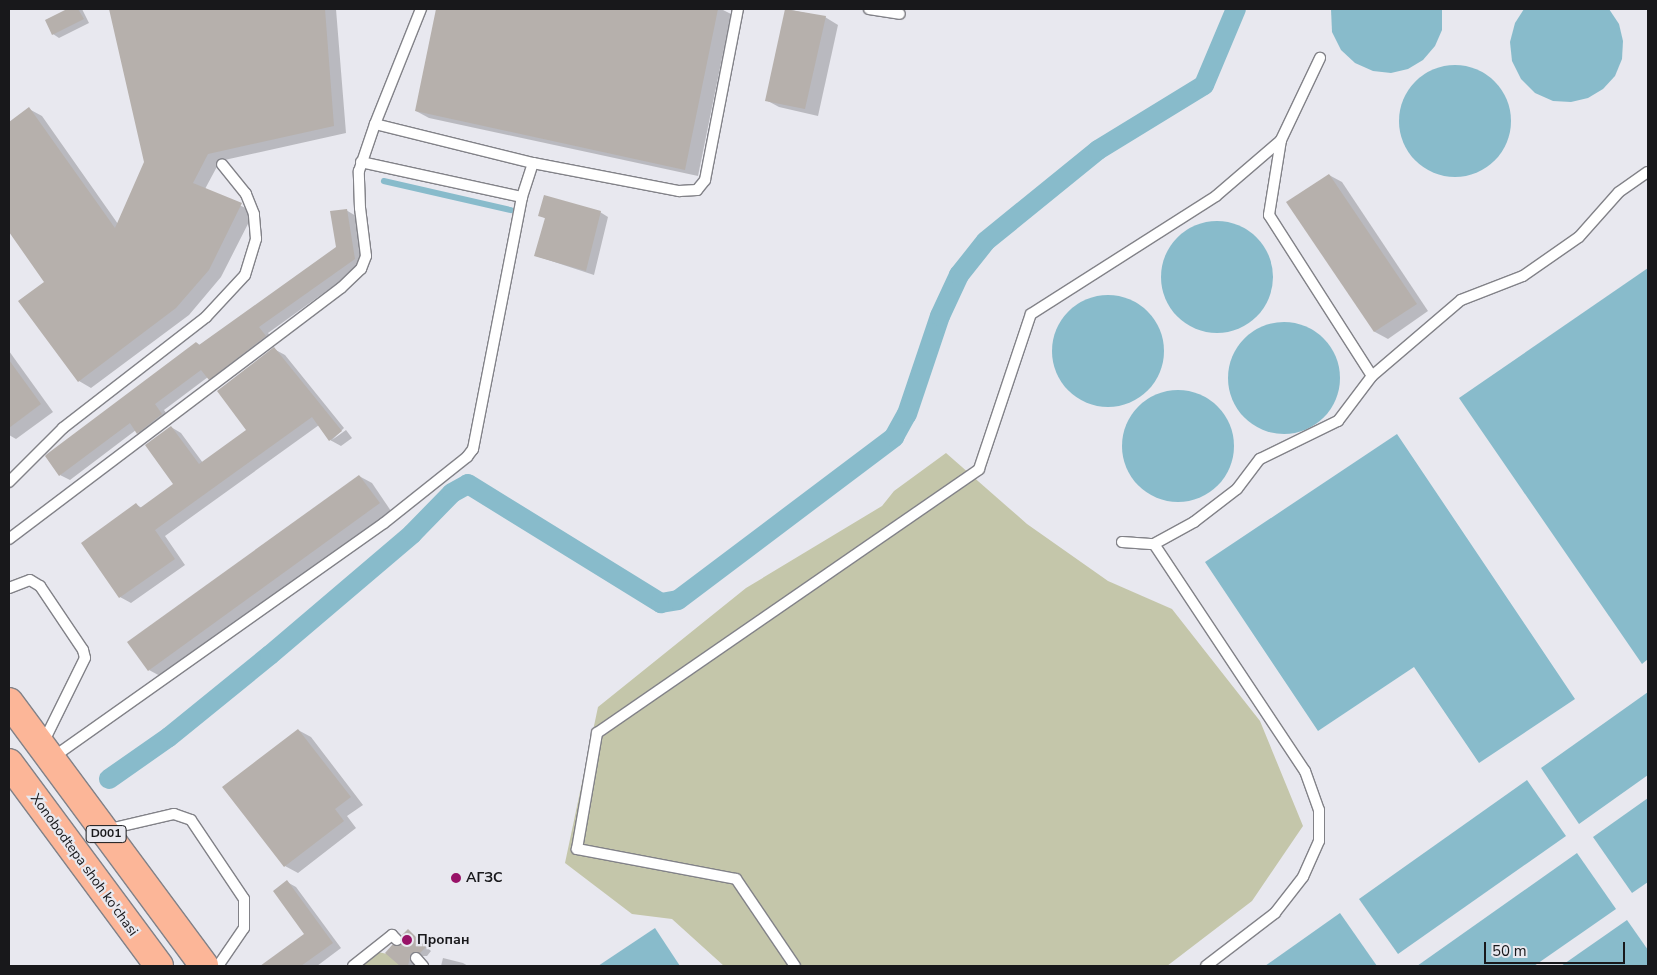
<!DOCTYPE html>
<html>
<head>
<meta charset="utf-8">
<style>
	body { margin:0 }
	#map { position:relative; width:1657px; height:975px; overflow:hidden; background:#e8e8ef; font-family:"Nunito Sans",sans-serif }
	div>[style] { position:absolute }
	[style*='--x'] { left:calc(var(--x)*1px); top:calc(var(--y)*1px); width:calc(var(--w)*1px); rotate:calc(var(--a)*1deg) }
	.green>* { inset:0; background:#c4c6aa }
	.water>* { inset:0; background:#88bbcb }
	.round { border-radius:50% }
	.shadow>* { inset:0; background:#0003 }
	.stream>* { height:5.5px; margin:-2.75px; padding:0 2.75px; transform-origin:2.75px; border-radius:2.75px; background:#88bbcb }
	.canal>* { height:20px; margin:-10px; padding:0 10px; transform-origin:10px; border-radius:10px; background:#88bbcb }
	.building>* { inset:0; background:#b6b0ac }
	.roads { filter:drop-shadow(1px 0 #828288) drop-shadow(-1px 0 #828288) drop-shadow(0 1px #828288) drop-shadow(0 -1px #828288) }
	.service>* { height:10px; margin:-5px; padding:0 5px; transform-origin:5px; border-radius:5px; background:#fff }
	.trunk>* { height:28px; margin:-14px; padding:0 14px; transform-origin:14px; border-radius:14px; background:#fcb698 }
	.dots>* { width:14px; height:14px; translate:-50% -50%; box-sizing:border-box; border:2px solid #e8e8ef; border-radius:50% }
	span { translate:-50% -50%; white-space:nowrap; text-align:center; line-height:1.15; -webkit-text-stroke:4.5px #e8e8ef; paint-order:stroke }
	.shield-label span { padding:1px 4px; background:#e8e8ef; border:1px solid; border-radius:4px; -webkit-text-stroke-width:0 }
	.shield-label { font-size:12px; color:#18181b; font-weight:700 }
	.street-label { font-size:14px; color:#18181b }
	.poi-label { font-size:14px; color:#18181b; font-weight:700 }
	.left { translate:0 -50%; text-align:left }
	.frame { position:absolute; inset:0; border:10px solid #18181b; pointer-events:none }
	.scale { position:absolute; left:1484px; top:942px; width:141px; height:22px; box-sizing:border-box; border:2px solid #18181b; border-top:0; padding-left:6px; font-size:15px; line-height:18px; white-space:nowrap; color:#18181b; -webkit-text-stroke:4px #e8e8ef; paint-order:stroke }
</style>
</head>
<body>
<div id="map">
	<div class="green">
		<i style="clip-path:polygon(946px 453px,1027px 524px,1108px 581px,1172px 609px,1260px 721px,1303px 826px,1252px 901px,1167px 966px,724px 966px,672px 919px,632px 914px,565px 863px,598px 707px,746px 588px,882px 506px,894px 491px)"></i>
		<i style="clip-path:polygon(378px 952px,392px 955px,403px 966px,360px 966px)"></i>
	</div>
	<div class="water">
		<i style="clip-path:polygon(1331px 9px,1442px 9px,1442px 30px,1435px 46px,1423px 60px,1408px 69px,1391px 73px,1373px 71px,1355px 63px,1341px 50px,1332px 32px)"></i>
		<i style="clip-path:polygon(1524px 9px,1609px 9px,1619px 24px,1623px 41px,1622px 59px,1615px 76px,1603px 89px,1588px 98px,1571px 102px,1553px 101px,1535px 93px,1521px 79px,1512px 61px,1510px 42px,1515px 23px)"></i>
		<i class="round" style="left:1399px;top:65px;width:112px;height:112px"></i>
		<i class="round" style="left:1161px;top:221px;width:112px;height:112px"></i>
		<i style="clip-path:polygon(1648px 268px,1648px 659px,1642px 664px,1459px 398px)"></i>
		<i class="round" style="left:1052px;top:295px;width:112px;height:112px"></i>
		<i class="round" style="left:1228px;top:322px;width:112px;height:112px"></i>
		<i class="round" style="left:1122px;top:390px;width:112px;height:112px"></i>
		<i style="clip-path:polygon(1397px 434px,1575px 699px,1479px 763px,1414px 667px,1318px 731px,1205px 562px)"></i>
		<i style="clip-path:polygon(1648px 692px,1648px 775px,1579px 824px,1541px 768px)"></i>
		<i style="clip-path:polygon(1527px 780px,1566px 836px,1398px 954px,1359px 899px)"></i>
		<i style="clip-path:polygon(1648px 798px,1648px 882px,1632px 893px,1593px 837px)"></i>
		<i style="clip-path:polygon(1577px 853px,1616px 909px,1534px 966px,1417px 966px)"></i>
		<i style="clip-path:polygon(1340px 913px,1377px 966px,1265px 966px)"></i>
		<i style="clip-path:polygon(1627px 920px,1648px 950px,1648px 966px,1561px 966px)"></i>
		<i style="clip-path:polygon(655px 928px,680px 966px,598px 966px)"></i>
	</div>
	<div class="shadow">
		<i style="clip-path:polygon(69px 9px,82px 9px,89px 23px,59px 38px,53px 34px,46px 20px)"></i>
		<i style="clip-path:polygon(110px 9px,336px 9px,346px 133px,220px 161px,205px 189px,254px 212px,221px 277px,189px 315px,91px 388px,79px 381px,45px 282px,9px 230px,9px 123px,29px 109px,42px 116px,118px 224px,145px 162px)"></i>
		<i style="clip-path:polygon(437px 9px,721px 9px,731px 14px,698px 176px,429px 118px,416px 111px)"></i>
		<i style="clip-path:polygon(786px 9px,825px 17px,838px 25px,818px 116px,779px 107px,766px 100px)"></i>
		<i style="clip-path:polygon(1329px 175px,1342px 182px,1428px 311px,1388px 339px,1375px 332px,1288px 203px)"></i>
		<i style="clip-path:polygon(346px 210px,356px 216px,364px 264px,268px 333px,275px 342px,219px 384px,208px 377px,164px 410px,171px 420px,147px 438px,136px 430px,70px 480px,60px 475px,197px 343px,200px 345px,338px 248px)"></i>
		<i style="clip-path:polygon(600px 212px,608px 217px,594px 275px,536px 256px,546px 219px,540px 215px)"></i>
		<i style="clip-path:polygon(274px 349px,285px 355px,344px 428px,332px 440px,346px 430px,352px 438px,341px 446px,330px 440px,319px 425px,165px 536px,185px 565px,131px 603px,120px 597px,137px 505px,142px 508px,175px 484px,171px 427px,181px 433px,203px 463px,248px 430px)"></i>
		<i style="clip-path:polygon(9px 351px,53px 412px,16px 439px,9px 435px)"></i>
		<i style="clip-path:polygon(359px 476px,372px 483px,391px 511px,162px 677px,149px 670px)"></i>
		<i style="clip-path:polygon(298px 730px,311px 737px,363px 805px,347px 816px,356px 828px,298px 873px,285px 866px)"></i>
		<i style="clip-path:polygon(287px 882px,296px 887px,341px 948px,317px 966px,280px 966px,274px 958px,306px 934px)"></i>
		<i style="clip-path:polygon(408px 931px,431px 951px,427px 956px,417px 956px,417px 966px,401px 966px,387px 953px,403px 946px)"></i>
		<i style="clip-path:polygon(443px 958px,463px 963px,468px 966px,441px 966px)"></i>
	</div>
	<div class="stream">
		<i style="--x:384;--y:181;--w:130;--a:12.9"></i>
	</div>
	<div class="canal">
		<i style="--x:109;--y:779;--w:73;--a:-35"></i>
		<i style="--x:169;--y:737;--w:130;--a:-39.1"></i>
		<i style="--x:270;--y:655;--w:187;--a:-40.4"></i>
		<i style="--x:412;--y:534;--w:57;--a:-45.7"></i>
		<i style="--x:452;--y:493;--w:18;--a:-29"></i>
		<i style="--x:468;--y:484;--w:227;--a:31.7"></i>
		<i style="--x:661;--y:603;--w:17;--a:-10"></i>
		<i style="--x:678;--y:600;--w:271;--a:-37"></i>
		<i style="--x:894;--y:437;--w:26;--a:-61"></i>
		<i style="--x:907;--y:414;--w:103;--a:-71.4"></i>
		<i style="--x:940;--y:316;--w:45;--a:-65.1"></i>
		<i style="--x:959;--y:275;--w:43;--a:-51.5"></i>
		<i style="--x:986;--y:241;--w:144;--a:-39.1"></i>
		<i style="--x:1098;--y:150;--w:124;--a:-31.5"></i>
		<i style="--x:1204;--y:85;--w:82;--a:-67.2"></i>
	</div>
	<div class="building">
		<i style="clip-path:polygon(67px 9px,78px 9px,84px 19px,52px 35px,45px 20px)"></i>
		<i style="clip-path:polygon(109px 9px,325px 9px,334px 126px,208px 154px,193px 183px,242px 203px,209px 270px,176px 308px,78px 382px,18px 301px,44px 282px,9px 232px,9px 122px,29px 107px,115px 228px,144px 162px)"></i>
		<i style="clip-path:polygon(436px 9px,718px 9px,685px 170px,415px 111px)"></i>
		<i style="clip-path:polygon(785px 9px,826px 16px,805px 109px,765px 101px)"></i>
		<i style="clip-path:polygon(1329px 174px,1417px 304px,1374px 332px,1286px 202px)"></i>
		<i style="clip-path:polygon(544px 195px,601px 211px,586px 271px,534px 256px,545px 218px,538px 216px)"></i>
		<i style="clip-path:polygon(347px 209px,355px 259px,259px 327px,266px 336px,209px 380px,201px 370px,155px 404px,162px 414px,137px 434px,130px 423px,59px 476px,45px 456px,47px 454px,196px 342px,199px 345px,336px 247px,330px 211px)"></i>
		<i style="clip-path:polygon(274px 347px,342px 431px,329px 441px,312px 417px,155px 530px,175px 559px,119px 598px,81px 543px,136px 503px,140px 508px,173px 484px,145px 445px,171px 426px,199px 464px,246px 430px,217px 391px)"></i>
		<i style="clip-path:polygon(9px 360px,41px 404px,9px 428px)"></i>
		<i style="clip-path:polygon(359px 475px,380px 503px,148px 671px,127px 642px)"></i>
		<i style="clip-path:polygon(298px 729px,351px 797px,335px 809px,344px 821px,284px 867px,222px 787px)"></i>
		<i style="clip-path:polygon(287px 880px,333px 943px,301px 966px,260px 966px,304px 934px,273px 891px)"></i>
		<i style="clip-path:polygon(408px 929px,426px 947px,420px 953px,411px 953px,408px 966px,400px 966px,385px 953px,392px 945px,402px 944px,402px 935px)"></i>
	</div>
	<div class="roads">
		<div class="service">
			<i style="--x:869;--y:9;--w:31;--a:9"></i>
			<i style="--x:375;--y:124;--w:124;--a:-68.2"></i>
			<i style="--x:1281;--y:140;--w:76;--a:99.1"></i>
			<i style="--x:1269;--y:215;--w:191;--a:57.4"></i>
			<i style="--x:361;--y:162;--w:165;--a:12.3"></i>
			<i style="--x:533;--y:163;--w:149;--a:10.9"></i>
			<i style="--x:679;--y:191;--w:18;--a:-3"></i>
			<i style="--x:697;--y:190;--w:13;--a:-51"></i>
			<i style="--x:705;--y:180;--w:174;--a:-79.1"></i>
			<i style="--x:9;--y:482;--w:76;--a:-45"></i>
			<i style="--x:63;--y:428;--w:181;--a:-37.8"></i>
			<i style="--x:206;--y:317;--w:57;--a:-47.1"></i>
			<i style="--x:245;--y:275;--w:38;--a:-73"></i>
			<i style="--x:256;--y:239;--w:25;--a:-95"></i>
			<i style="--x:254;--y:214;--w:22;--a:-112"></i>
			<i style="--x:246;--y:194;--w:38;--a:-129"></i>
			<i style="--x:9;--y:539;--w:416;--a:-37.1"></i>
			<i style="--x:341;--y:288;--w:28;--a:-44"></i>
			<i style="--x:361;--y:269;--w:14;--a:-69"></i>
			<i style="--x:366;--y:256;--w:48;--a:-97.1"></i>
			<i style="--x:360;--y:208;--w:37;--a:-92"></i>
			<i style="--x:359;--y:171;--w:50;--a:-71.2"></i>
			<i style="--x:375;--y:124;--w:163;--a:13.9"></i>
			<i style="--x:533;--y:163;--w:36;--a:108"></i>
			<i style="--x:522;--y:197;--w:257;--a:101"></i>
			<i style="--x:473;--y:449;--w:10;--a:127"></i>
			<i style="--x:467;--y:457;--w:106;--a:141.5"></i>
			<i style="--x:384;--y:523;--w:407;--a:144.7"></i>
			<i style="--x:1122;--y:542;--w:32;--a:4"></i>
			<i style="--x:1154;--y:544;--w:46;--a:-28.8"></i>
			<i style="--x:1194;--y:522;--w:54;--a:-37.5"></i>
			<i style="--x:1237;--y:489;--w:38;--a:-53"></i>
			<i style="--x:1260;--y:459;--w:87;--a:-26"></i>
			<i style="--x:1338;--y:421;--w:56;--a:-52.9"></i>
			<i style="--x:1372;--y:376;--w:117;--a:-40.5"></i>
			<i style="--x:1461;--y:300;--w:66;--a:-21.2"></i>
			<i style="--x:1523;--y:276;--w:68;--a:-34.9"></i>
			<i style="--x:1579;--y:237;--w:60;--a:-48.4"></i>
			<i style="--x:1619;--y:192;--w:35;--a:-35"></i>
			<i style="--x:1154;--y:544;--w:273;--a:56.4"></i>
			<i style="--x:1305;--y:771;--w:41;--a:70.3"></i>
			<i style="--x:1319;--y:810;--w:31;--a:90"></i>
			<i style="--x:1319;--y:841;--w:39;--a:114"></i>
			<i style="--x:1303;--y:877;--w:46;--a:127.9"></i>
			<i style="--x:1275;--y:913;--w:87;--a:142.5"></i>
			<i style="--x:9;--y:588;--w:22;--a:-21"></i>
			<i style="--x:30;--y:580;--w:12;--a:31"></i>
			<i style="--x:40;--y:586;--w:77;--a:56.1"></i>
			<i style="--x:83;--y:650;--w:8;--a:76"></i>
			<i style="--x:85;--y:658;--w:95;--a:116.3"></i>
			<i style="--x:105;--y:830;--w:71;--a:-13.1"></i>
			<i style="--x:174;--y:814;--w:18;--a:19"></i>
			<i style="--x:191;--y:820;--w:95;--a:56.1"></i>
			<i style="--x:244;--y:899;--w:29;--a:90"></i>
			<i style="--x:244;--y:928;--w:46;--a:124.4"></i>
			<i style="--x:416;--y:958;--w:11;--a:49"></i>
			<i style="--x:353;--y:966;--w:50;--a:-38.5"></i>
			<i style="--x:392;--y:935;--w:7;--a:45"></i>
			<i style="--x:795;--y:966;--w:105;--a:-124.1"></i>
			<i style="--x:736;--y:879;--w:162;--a:-169.3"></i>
			<i style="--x:577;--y:849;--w:118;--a:-80.2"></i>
			<i style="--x:597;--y:733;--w:464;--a:-34.6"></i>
			<i style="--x:979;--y:469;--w:163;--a:-71.5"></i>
			<i style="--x:1031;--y:314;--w:219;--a:-32.5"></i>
			<i style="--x:1216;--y:196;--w:86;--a:-40.7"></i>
			<i style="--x:1281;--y:140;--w:91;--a:-64.6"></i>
		</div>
		<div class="trunk">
			<i style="--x:9;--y:702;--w:328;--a:53.5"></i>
			<i style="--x:9;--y:763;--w:252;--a:53.5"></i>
		</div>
	</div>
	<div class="dots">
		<i style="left:456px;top:878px;background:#981267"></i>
		<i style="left:407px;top:940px;background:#981267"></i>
	</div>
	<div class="shield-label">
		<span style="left:106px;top:834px">D001</span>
	</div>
	<div class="street-label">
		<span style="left:84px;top:865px;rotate:54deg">Xonobodtepa shoh ko'chasi</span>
	</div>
	<div class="poi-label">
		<span class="left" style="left:466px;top:878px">АГЗС</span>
		<span class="left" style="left:417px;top:940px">Пропан</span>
	</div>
	<div class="frame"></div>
	<div class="scale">50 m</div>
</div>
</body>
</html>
